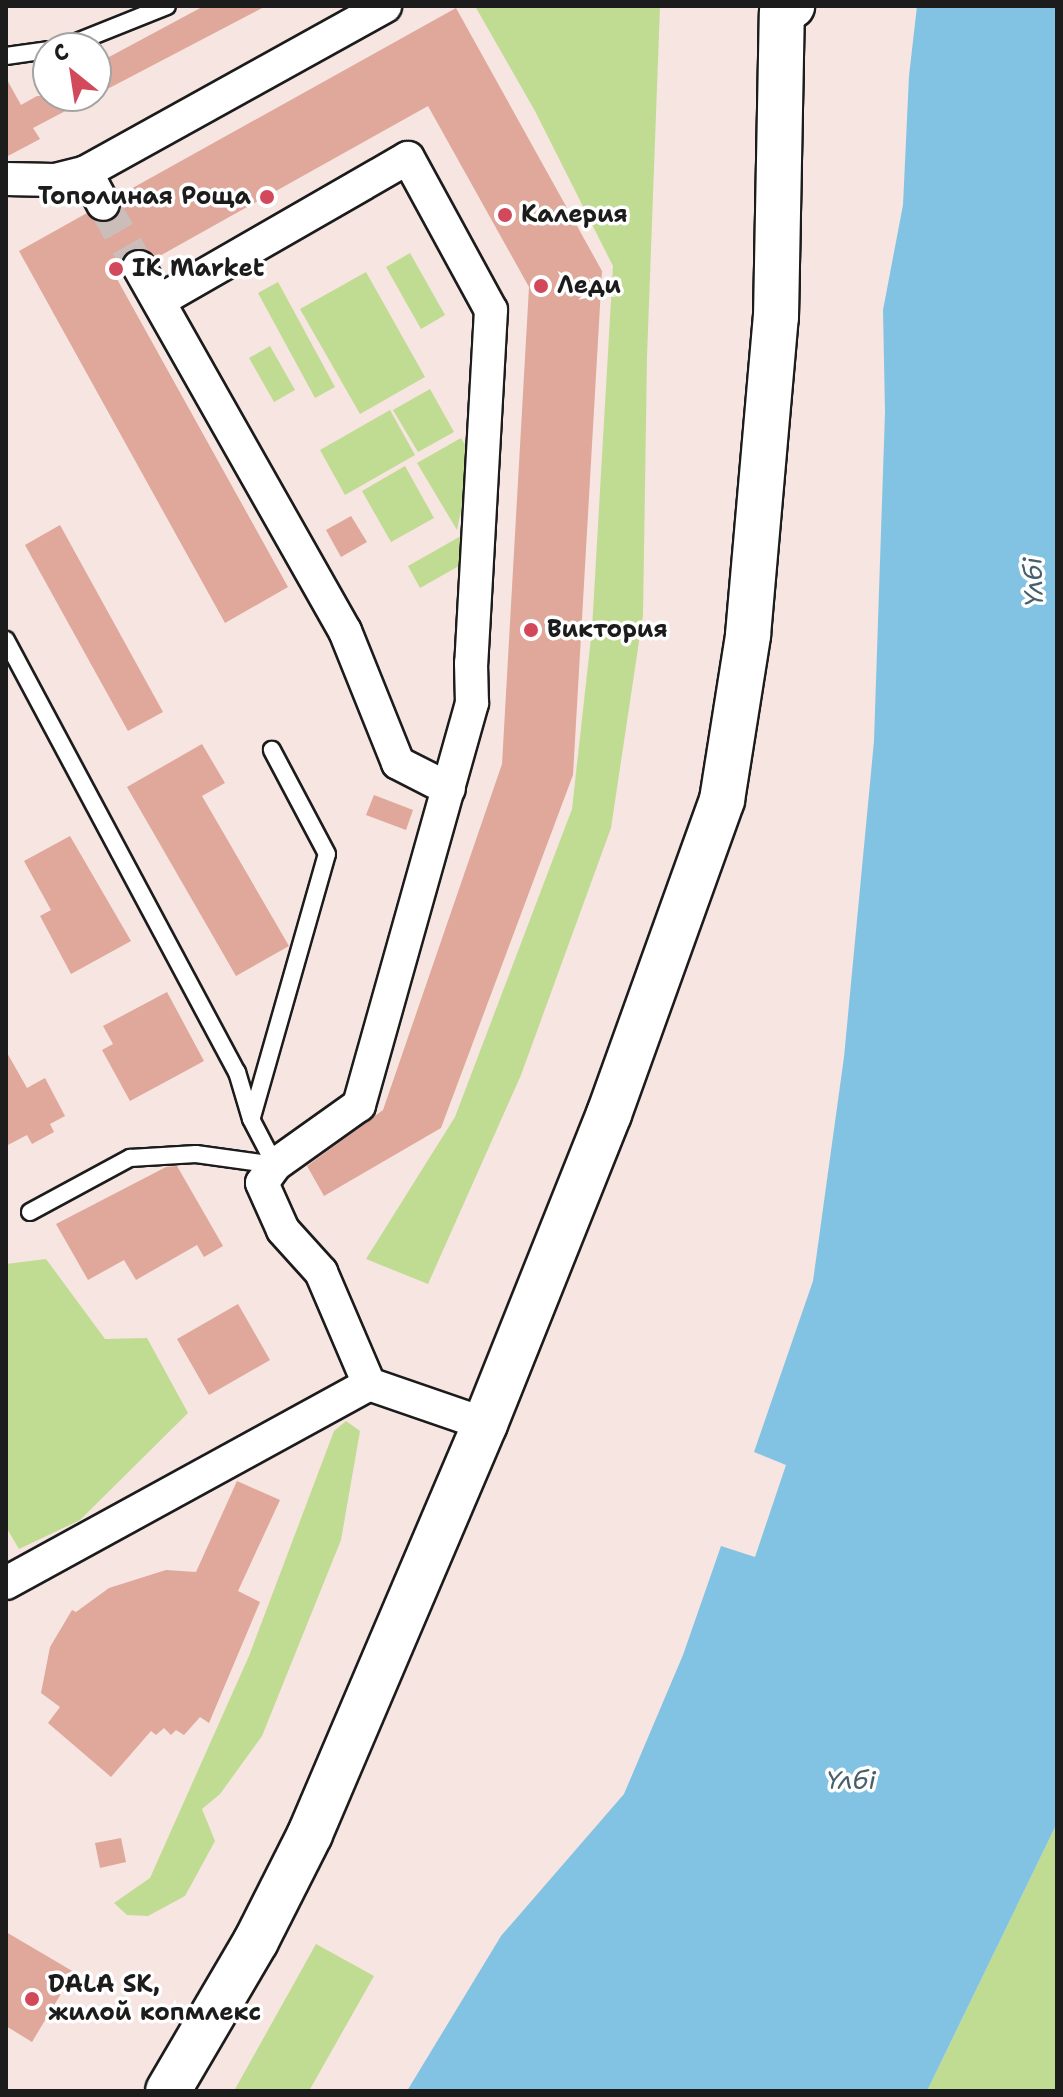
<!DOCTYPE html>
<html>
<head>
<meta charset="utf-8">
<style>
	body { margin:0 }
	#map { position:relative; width:1063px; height:2097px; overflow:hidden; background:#f6e5e1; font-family:"Shantell Sans",sans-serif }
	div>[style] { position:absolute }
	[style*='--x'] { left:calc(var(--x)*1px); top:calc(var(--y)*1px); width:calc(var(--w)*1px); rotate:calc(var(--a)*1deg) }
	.green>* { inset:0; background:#c0db92 }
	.water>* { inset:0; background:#82c3e3 }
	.building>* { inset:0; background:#e0a79b }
	.minor-tunnel>* { height:32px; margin-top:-16px; transform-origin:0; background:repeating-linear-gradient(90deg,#cabdba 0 32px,transparent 0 48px) }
	.roads { filter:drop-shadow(2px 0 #1c1c1c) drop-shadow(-2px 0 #1c1c1c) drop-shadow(0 2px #1c1c1c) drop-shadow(0 -2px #1c1c1c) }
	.service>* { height:16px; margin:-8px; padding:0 8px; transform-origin:8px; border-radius:8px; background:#fff }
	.minor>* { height:32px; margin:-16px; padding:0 16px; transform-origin:16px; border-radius:16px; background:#fff }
	.secondary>* { height:44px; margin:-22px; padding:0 22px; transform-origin:22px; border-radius:22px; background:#fff }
	.dots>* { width:22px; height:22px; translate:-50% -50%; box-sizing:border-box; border:4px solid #fff; border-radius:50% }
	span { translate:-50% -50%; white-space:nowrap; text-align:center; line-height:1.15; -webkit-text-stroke:7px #fff; paint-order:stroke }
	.poi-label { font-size:24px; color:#1c1c1c; font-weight:700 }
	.right { translate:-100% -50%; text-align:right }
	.left { translate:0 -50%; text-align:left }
	.water-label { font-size:26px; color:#455f6c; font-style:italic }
	.frame { position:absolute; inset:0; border:8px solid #1c1c1c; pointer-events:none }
	.north { position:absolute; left:32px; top:32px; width:80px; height:80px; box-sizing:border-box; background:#fff; border:2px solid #a4a4a4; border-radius:50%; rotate:330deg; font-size:22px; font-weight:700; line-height:32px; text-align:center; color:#1c1c1c }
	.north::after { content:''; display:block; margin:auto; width:28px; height:36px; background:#d1495b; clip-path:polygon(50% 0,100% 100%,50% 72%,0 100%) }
</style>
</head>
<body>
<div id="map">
	<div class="green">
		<i style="clip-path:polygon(475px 6px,660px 6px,647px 357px,643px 615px,611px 828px,521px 1075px,428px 1284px,366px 1259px,455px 1117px,572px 809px,592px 629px,613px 266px,535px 111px)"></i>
		<i style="clip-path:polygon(410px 253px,445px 315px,421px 329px,386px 267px)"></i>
		<i style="clip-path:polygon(366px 272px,425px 377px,360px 414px,300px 309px)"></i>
		<i style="clip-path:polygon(278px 282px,335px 387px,315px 398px,258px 293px)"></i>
		<i style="clip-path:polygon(270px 346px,295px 390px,274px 402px,249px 358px)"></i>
		<i style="clip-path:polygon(430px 389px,454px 432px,418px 452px,393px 410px)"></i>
		<i style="clip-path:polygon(390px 410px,415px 455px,345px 495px,320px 450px)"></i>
		<i style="clip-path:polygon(461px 438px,472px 457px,457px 530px,417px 463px)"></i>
		<i style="clip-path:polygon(405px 466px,434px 518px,391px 542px,362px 491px)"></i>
		<i style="clip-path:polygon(461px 536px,473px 558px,420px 588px,408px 566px)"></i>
		<i style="clip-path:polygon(46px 1259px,105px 1339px,147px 1338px,188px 1413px,80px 1520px,19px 1549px,6px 1527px,6px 1264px)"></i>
		<i style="clip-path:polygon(346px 1421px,360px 1431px,341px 1540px,262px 1736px,220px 1794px,202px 1809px,215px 1841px,185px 1896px,148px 1916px,127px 1915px,114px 1903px,150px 1878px,249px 1656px,334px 1431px)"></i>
		<i style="clip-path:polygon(1057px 1823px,1057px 2091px,927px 2091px,1056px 1825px)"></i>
		<i style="clip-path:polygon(316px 1944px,374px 1976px,309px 2091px,234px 2091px)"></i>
	</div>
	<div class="water">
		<i style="clip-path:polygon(917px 6px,1057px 6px,1057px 1823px,927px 2091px,407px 2091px,501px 1936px,624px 1794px,683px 1655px,721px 1546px,755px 1557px,786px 1465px,754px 1452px,813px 1281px,844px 1057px,874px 741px,885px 412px,883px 310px,903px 205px,909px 76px)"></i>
	</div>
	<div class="building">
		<i style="clip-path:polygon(204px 6px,266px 6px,96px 95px,96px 64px)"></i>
		<i style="clip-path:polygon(456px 8px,602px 271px,573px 775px,441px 1128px,324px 1196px,307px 1166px,383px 1110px,502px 764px,529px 287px,428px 106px,156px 258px,140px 248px,123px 257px,122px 276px,117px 279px,288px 587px,225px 623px,19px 251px,87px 213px,102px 223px,113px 220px,122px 205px,120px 195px)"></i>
		<i style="clip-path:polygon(6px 78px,21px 105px,37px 96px,94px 96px,33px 128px,40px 139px,6px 157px)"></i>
		<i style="clip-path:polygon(351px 516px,367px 542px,341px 557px,326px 530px)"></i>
		<i style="clip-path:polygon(60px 525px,163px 712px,128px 731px,25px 545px)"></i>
		<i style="clip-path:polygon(202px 744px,225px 783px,202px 796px,289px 946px,236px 976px,127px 787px)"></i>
		<i style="clip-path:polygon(374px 795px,413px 810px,406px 830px,366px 815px)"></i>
		<i style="clip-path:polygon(70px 836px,131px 941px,71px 974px,40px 916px,51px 910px,24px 861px)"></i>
		<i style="clip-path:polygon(167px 992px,204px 1061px,130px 1101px,102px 1050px,113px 1044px,103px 1026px)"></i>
		<i style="clip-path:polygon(6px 1051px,27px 1088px,45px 1078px,65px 1116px,50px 1124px,54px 1132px,32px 1144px,27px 1135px,6px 1146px)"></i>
		<i style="clip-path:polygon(177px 1166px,223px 1246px,204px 1257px,197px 1245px,136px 1280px,124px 1260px,88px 1280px,56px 1224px,166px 1167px)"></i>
		<i style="clip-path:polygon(238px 1304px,270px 1360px,209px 1395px,177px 1339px)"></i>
		<i style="clip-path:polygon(237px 1481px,280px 1500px,238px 1591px,260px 1602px,209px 1723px,200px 1717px,184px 1735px,176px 1730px,171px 1735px,164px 1728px,156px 1735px,151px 1731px,111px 1777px,48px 1723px,60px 1707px,41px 1693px,50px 1647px,72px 1610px,76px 1612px,109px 1588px,166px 1570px,196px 1572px)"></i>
		<i style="clip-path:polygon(121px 1838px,126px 1862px,100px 1868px,95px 1843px)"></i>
		<i style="clip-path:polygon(6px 1932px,74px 1972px,32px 2042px,6px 2026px)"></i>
	</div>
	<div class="minor-tunnel">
		<i style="--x:103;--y:204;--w:73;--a:60.3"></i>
	</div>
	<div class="roads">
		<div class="service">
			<i style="--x:62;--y:48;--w:113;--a:-21.8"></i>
			<i style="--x:6;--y:56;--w:42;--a:-8.1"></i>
			<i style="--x:6;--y:640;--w:490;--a:61.9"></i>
			<i style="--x:237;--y:1072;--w:49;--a:73.4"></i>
			<i style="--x:251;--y:1119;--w:52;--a:62.4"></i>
			<i style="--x:252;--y:1117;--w:273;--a:-74.1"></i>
			<i style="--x:327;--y:854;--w:118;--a:-117.9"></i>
			<i style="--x:30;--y:1212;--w:114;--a:-28.4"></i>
			<i style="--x:130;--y:1158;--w:66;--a:-3.5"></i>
			<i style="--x:196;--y:1154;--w:80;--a:7.9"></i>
		</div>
		<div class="minor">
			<i style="--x:86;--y:172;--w:36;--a:62"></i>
			<i style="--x:6;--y:179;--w:49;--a:1.2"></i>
			<i style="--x:55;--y:180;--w:32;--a:-14"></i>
			<i style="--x:86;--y:172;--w:342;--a:-29"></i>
			<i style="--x:139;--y:267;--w:418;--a:60.5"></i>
			<i style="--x:345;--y:631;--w:142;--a:68.1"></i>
			<i style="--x:398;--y:763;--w:57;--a:27"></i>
			<i style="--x:159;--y:301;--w:287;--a:-29.9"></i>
			<i style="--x:408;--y:158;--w:173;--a:61.4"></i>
			<i style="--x:491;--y:310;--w:354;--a:93.2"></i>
			<i style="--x:471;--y:663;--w:40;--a:88.6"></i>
			<i style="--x:472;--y:703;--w:418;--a:105.7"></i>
			<i style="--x:359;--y:1105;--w:103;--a:144.5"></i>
			<i style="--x:275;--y:1165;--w:22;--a:126"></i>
			<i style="--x:262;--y:1183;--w:51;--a:65.9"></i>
			<i style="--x:283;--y:1230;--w:57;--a:47.9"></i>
			<i style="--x:321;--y:1272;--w:122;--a:66.8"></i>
			<i style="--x:6;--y:1583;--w:414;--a:-28.7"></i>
			<i style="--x:369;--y:1384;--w:123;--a:19"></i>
		</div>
		<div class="secondary">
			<i style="--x:168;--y:2091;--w:174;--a:-59.6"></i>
			<i style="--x:256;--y:1941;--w:120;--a:-63.2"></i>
			<i style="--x:310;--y:1834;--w:446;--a:-66.9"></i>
			<i style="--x:485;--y:1424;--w:334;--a:-68.2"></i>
			<i style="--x:609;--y:1114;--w:334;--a:-70.2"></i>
			<i style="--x:722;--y:800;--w:167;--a:-81"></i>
			<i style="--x:748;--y:635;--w:319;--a:-85"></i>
			<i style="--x:776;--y:317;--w:305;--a:-88.9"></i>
			<i style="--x:782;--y:12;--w:12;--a:-31"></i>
		</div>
	</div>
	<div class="dots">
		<i style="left:267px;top:197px;background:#d1495b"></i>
		<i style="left:505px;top:215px;background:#d1495b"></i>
		<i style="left:116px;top:269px;background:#d1495b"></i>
		<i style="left:541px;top:286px;background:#d1495b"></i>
		<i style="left:531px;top:630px;background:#d1495b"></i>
		<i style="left:32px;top:1999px;background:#d1495b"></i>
	</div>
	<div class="poi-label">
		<span class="right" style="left:251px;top:197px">Тополиная Роща</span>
		<span class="left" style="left:521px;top:215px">Калерия</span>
		<span class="left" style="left:132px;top:269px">IK Market</span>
		<span class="left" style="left:557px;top:286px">Леди</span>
		<span class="left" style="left:547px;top:630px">Виктория</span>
		<span class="left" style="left:48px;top:1999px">DALA SK,<br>жилой копмлекс</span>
	</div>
	<div class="water-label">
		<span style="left:1033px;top:582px;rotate:-92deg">Үлбі</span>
		<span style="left:851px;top:1780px">Үлбі</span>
	</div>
	<div class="frame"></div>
	<div class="north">С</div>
</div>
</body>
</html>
